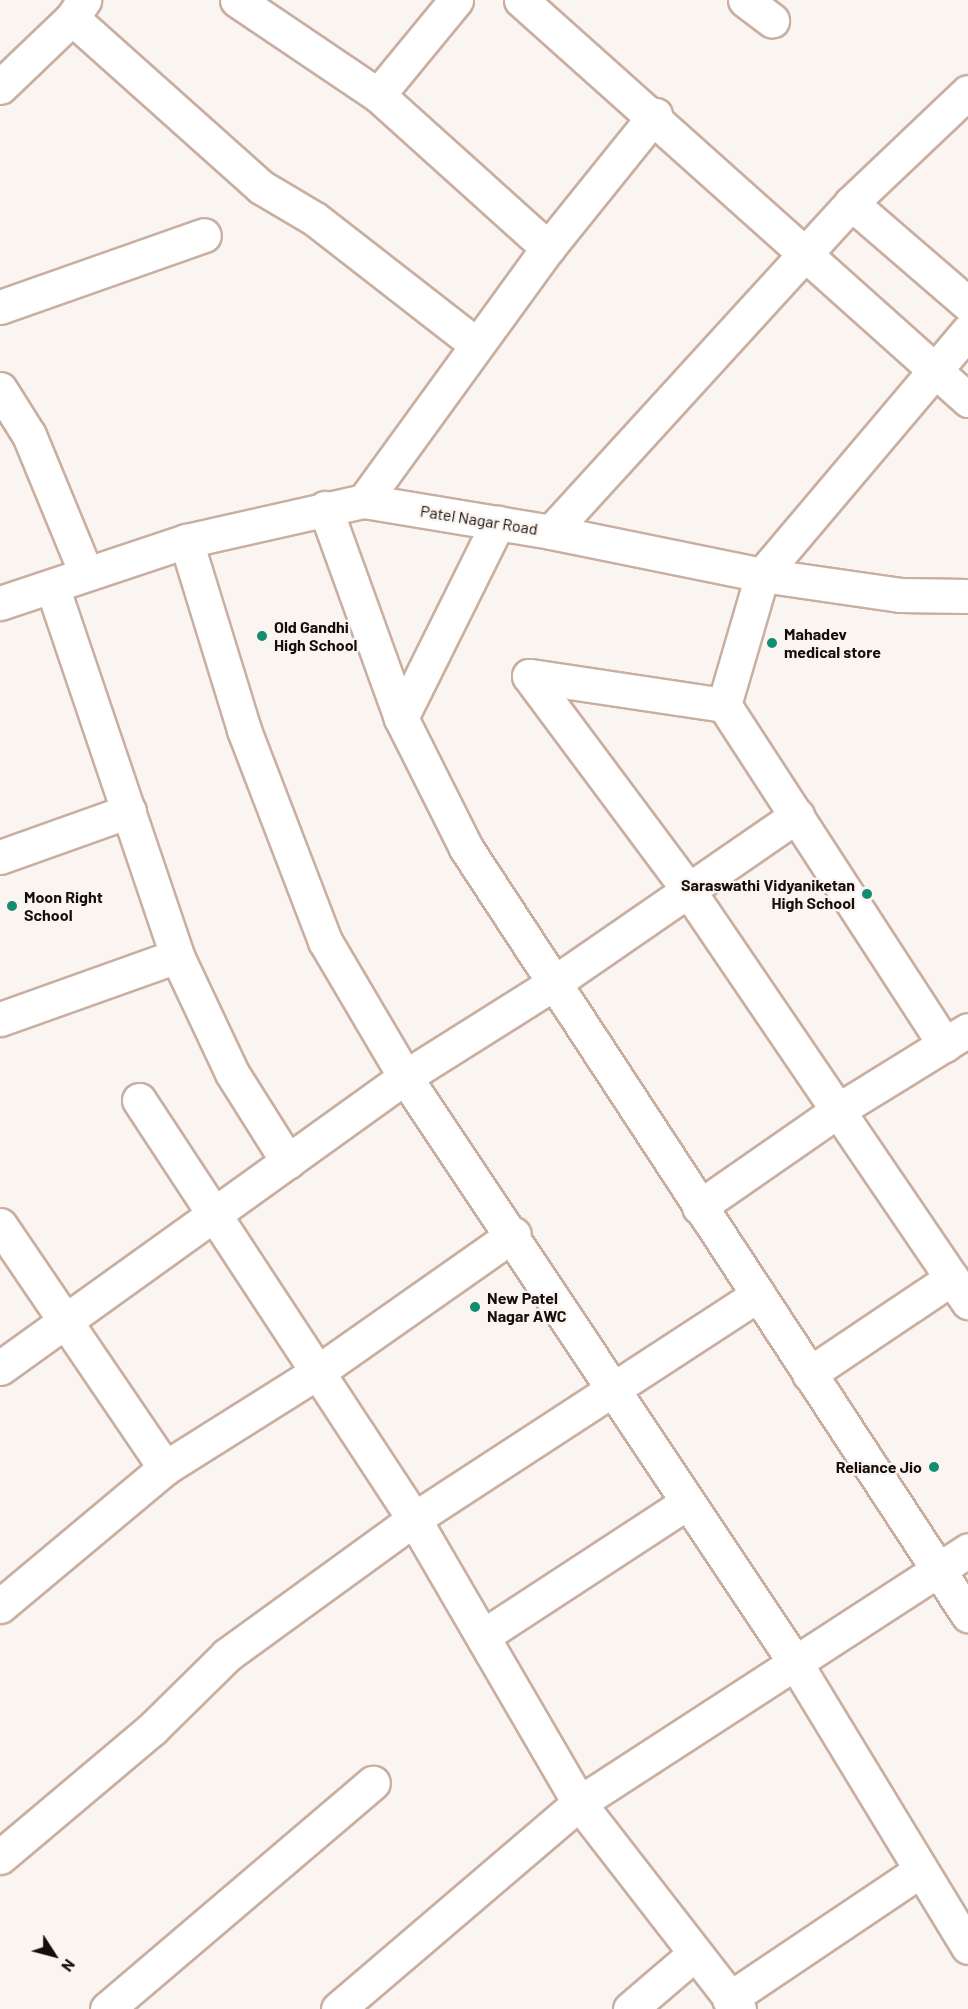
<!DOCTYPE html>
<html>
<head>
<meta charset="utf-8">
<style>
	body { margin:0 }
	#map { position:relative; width:968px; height:2009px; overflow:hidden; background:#fbf5f2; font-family:Barlow,sans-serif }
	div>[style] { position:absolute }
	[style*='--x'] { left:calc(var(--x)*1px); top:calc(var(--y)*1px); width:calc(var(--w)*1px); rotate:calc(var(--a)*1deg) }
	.roads { filter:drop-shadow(2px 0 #c9afa0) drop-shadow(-2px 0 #c9afa0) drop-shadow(0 2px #c9afa0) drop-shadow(0 -2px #c9afa0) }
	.minor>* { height:33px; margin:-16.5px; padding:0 16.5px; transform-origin:16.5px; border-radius:16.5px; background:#fff }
	.dots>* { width:16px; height:16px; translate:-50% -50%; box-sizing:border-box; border:3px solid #fbf5f2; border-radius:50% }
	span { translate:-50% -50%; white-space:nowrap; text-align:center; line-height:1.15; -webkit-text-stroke:5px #fbf5f2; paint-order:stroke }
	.street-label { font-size:16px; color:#170e09 }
	.poi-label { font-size:16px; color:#170e09; font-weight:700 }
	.left { translate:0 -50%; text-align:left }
	.right { translate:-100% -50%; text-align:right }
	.north { position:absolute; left:24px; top:1925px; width:60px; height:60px; -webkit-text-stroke:4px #fbf5f2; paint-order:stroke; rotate:126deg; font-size:16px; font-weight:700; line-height:24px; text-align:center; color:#170e09 }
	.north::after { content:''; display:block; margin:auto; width:21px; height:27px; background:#170e09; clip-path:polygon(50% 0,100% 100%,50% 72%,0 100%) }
</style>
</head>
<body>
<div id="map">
	<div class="roads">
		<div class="minor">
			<i style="--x:237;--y:0;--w:170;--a:34"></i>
			<i style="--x:378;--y:95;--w:123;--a:-50.6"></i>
			<i style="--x:521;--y:0;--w:600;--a:41.82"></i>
			<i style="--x:745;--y:0;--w:34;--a:37"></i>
			<i style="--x:72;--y:18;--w:254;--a:41.8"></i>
			<i style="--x:261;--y:187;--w:63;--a:30.7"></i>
			<i style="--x:315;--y:219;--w:202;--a:37.9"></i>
			<i style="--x:0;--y:87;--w:100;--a:-43.8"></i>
			<i style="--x:72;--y:18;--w:22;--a:-56"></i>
			<i style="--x:378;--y:95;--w:229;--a:42"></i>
			<i style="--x:548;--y:248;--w:171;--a:-51.2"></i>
			<i style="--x:851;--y:203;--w:155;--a:40.8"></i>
			<i style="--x:0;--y:307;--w:216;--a:-19.4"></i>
			<i style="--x:0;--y:389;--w:54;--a:57.8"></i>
			<i style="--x:29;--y:435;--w:147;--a:67.6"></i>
			<i style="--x:364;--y:501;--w:313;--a:-54"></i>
			<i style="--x:325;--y:508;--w:223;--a:70.1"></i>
			<i style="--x:401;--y:718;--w:145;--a:63.4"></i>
			<i style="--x:466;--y:848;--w:917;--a:56.8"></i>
			<i style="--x:551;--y:532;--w:445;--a:-47.6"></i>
			<i style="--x:851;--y:203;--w:161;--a:-43.5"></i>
			<i style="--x:186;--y:541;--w:198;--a:72.9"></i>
			<i style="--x:244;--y:730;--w:226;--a:69"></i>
			<i style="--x:325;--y:941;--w:158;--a:59.5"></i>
			<i style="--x:405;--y:1077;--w:705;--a:56.33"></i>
			<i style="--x:796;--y:1664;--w:331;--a:58.7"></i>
			<i style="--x:53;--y:589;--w:387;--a:71.3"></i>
			<i style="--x:177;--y:956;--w:129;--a:64.8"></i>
			<i style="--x:232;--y:1073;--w:105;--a:57.8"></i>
			<i style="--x:0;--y:603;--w:196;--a:-18.4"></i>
			<i style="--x:186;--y:541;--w:182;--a:-12.7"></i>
			<i style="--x:364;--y:501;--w:190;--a:9.4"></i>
			<i style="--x:551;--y:532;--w:215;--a:11.5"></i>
			<i style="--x:762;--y:575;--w:139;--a:8.2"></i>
			<i style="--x:900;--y:595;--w:68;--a:0.8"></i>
			<i style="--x:724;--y:705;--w:197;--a:-171.5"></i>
			<i style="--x:529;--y:676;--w:263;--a:53.3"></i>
			<i style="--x:686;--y:887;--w:502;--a:55.8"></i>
			<i style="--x:401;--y:718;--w:218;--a:-63.6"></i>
			<i style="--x:0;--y:857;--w:137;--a:-19.6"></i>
			<i style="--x:0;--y:1019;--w:188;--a:-19.6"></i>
			<i style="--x:945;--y:1045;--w:406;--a:-123"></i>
			<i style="--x:724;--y:705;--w:135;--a:-73.7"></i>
			<i style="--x:762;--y:575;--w:319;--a:-49.8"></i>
			<i style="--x:139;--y:1100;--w:501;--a:56.72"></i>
			<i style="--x:414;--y:1519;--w:328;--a:59.8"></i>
			<i style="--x:579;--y:1803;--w:261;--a:52.2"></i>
			<i style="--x:699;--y:1207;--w:172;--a:-34.8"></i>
			<i style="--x:840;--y:1109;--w:150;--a:-31.7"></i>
			<i style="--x:0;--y:1225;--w:294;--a:55.8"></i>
			<i style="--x:0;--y:1368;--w:499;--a:-35.7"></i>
			<i style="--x:405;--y:1077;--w:173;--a:-32.2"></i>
			<i style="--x:551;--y:985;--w:299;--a:-34.6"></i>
			<i style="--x:809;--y:1374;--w:172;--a:-33.9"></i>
			<i style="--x:0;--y:1606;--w:215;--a:-39.9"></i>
			<i style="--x:165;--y:1468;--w:182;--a:-32.2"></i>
			<i style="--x:319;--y:1371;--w:238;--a:-35.1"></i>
			<i style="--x:483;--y:1636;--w:243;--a:-33.2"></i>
			<i style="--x:0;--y:1857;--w:199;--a:-40.1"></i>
			<i style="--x:152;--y:1729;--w:105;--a:-44.6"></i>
			<i style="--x:227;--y:1655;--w:231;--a:-36"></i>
			<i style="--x:414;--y:1519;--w:411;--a:-33.1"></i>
			<i style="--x:729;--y:1999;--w:231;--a:-33.9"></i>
			<i style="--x:107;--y:2009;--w:349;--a:-40.4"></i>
			<i style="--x:338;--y:2009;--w:317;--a:-40.5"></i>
			<i style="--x:579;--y:1803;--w:464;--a:-33"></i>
			<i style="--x:630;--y:2009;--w:83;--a:-40.6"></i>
		</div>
	</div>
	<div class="dots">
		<i style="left:262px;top:636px;background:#148c6f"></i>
		<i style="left:772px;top:643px;background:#148c6f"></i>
		<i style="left:867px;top:894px;background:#148c6f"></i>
		<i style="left:12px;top:906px;background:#148c6f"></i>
		<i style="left:475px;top:1307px;background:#148c6f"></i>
		<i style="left:934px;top:1467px;background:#148c6f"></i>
	</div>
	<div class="street-label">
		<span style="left:479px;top:520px;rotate:9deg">Patel Nagar Road</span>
	</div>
	<div class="poi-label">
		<span class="left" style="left:274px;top:636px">Old Gandhi<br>High School</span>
		<span class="left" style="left:784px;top:643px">Mahadev<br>medical store</span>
		<span class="right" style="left:855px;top:894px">Saraswathi Vidyaniketan<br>High School</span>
		<span class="left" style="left:24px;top:906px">Moon Right<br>School</span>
		<span class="left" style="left:487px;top:1307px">New Patel<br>Nagar AWC</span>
		<span class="right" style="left:922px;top:1467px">Reliance Jio</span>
	</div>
	<div class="north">N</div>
</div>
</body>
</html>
